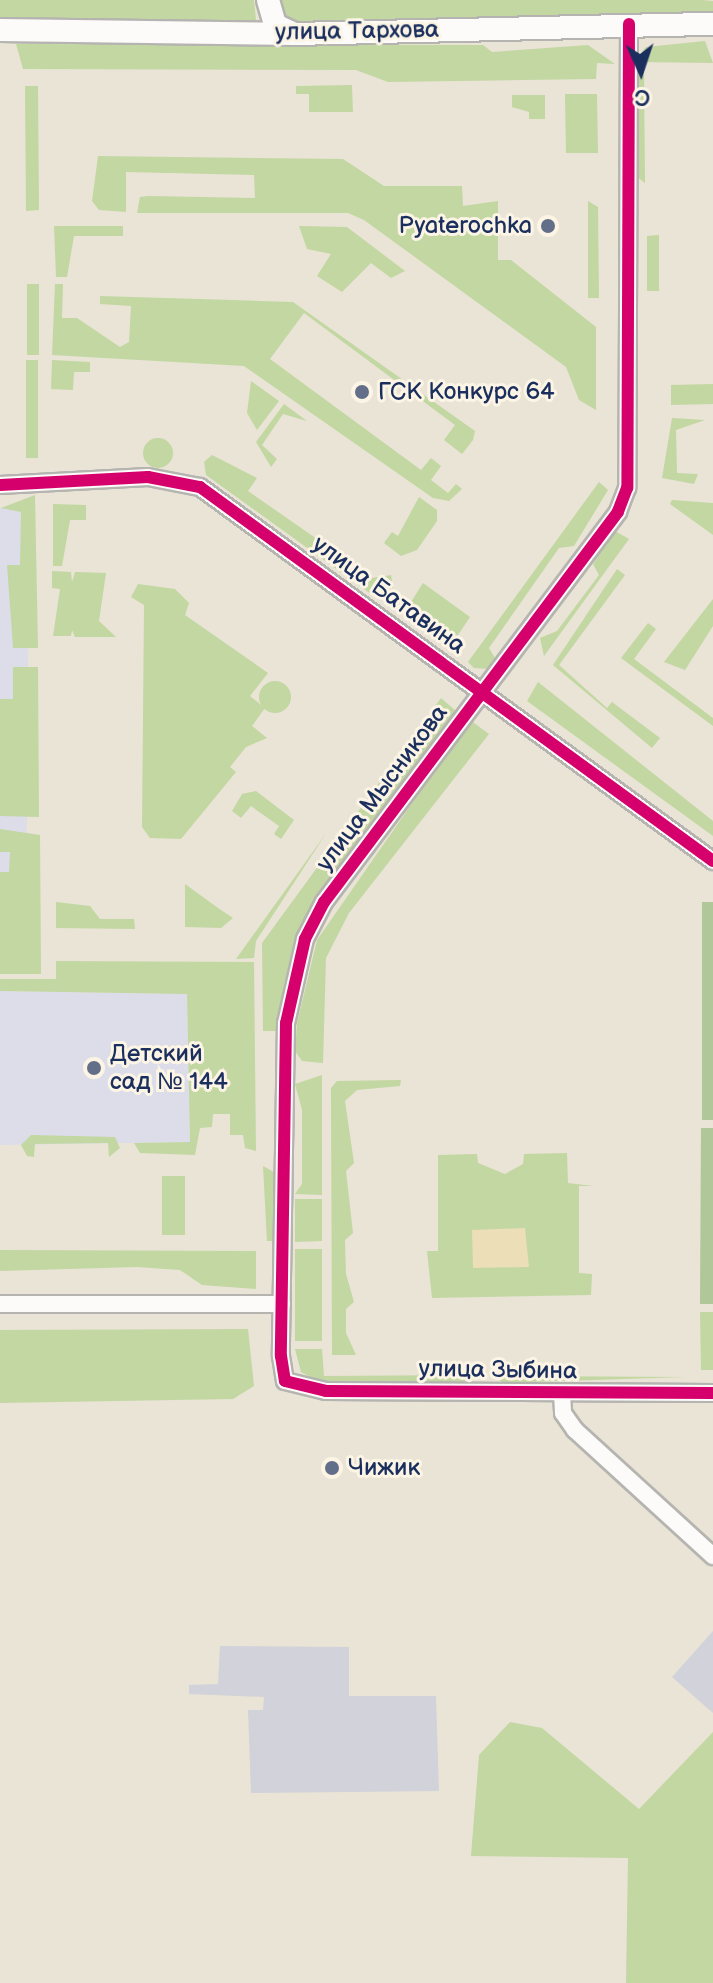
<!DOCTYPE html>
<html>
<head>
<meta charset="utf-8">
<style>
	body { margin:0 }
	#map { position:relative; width:713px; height:1983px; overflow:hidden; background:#e9e4d5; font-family:"Balsamiq Sans",sans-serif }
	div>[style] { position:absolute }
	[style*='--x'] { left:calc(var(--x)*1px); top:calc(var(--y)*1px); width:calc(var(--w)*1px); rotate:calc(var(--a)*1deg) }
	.built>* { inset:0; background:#dddde9 }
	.industrial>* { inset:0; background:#d1d2da }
	.green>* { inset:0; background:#c2d7a2 }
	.round { border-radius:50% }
	.forest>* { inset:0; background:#b0c799 }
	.sand>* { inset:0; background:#ecdeb7 }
	.roads { filter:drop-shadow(2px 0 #b5b4b0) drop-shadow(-2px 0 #b5b4b0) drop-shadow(0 2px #b5b4b0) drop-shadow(0 -2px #b5b4b0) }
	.minor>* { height:16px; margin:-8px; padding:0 8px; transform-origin:8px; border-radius:8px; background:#fcfbf9 }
	.secondary>* { height:22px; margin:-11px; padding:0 11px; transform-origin:11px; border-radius:11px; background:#fcfbf9 }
	.cycleway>* { height:12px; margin:-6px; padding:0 6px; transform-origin:6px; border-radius:6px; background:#d6006c }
	.dots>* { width:22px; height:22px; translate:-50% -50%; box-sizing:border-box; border:4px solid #fcf5e5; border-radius:50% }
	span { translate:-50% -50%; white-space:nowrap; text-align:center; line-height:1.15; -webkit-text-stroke:6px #fcf5e5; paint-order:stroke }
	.street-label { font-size:24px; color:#1b2f5e }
	.poi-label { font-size:24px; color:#1b2f5e }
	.right { translate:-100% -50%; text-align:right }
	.left { translate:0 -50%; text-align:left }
	.north { position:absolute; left:601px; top:32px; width:80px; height:80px; -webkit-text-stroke:6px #fcf5e5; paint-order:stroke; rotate:177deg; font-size:22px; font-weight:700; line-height:32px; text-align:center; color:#1b2f5e }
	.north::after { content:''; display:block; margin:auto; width:28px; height:36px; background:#1b2f5e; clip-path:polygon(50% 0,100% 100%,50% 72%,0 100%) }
</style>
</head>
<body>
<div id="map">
	<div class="built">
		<i style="clip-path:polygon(0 508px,29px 508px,26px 969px,0 969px)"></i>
		<i style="clip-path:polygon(0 991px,187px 994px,190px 1142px,0 1145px)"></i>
	</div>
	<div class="industrial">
		<i style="clip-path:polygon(713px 1631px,713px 1713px,672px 1677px)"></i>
		<i style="clip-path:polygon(220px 1646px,349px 1647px,349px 1696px,436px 1696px,439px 1791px,251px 1793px,248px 1710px,263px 1710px,264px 1697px,189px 1694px,189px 1685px,218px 1684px)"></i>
	</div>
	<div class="green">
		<i style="clip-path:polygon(0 0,254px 0,256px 20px,0 22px)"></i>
		<i style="clip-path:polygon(273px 0,702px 0,713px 1px,713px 14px,284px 22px)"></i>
		<i style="clip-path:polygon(705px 41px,713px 63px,634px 62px,646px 47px)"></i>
		<i style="clip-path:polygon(16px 44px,483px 45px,492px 52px,588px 45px,615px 64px,597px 63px,596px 79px,388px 82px,356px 70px,23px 69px)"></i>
		<i style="clip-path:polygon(644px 72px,645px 183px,636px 176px,633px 73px)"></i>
		<i style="clip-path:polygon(352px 85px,353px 112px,309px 112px,309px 94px,296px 94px,296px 86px)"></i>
		<i style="clip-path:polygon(25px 86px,38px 86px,39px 210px,26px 211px)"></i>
		<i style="clip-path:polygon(565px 94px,597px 94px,598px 153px,566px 153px)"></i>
		<i style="clip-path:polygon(512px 95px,545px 95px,545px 119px,529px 119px,529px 112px,512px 107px)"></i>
		<i style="clip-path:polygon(98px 156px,343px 159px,384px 186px,462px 186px,463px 206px,498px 201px,498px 260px,511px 260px,596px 327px,596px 410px,579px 400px,566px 367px,364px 220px,348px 213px,137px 213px,140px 197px,148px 196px,255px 198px,254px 175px,126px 172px,126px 212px,99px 210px,92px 201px)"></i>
		<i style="clip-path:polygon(588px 201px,598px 207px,599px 298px,588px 298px)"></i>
		<i style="clip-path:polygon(54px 226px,123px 226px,123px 236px,74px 236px,67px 277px,56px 277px)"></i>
		<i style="clip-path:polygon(299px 226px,347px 227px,405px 271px,391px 278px,371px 263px,342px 292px,317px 276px,331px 254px,307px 249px)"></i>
		<i style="clip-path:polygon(659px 235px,659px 291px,647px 291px,647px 236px)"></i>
		<i style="clip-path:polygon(27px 284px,39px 284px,39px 355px,27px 355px)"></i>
		<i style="clip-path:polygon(55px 284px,63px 284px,62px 318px,77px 318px,120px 347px,129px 342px,131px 306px,100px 304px,100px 296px,293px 302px,475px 431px,473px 440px,462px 454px,444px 440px,455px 425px,304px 313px,270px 359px,421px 470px,431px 458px,441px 466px,431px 480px,448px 493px,456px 484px,462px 489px,449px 501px,433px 498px,244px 366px,52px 355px)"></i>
		<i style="clip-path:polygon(26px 360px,38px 360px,38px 458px,26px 458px)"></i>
		<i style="clip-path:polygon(52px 360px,90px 362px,90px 372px,74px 372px,73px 390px,51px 389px)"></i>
		<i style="clip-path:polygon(251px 381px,279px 401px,257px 430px,247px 413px)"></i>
		<i style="clip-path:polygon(713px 384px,713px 404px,671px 405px,671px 385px)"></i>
		<i style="clip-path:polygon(284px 404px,307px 421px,283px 414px,262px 445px,277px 459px,271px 467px,256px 442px)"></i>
		<i style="clip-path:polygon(672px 418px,705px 420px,676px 430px,677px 473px,698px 474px,694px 484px,662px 478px)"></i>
		<i class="round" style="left:143px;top:438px;width:30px;height:30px"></i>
		<i style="clip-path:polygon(212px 455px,257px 478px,248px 491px,373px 578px,391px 575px,393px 588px,371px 594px,206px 475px,204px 462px)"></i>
		<i style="clip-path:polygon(599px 482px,608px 490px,574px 546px,559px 548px,489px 648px,495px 658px,488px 669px,474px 668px,468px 662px)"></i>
		<i style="clip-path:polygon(35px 495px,38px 648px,13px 648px,7px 565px,20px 565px,21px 512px,1px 508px)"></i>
		<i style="clip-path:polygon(419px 497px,437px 510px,437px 521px,417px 550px,401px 556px,384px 543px,392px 532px,398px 536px)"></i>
		<i style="clip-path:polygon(672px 500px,713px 503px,713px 535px,670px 504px)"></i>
		<i style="clip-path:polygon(53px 504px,86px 505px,86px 520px,70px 520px,62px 566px,53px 566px)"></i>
		<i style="clip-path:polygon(615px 531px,629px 539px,544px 656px,540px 638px,557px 631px,599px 575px,593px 564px)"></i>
		<i style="clip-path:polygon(617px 569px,625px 575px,559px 665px,607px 708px,612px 702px,660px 738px,652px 748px,553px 665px)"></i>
		<i style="clip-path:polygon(52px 571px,71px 572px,72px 582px,75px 572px,106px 573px,99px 621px,116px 637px,75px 637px,72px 630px,71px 636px,53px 636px,60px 589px,52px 588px)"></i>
		<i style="clip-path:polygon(423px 583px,470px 617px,450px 647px,404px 613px)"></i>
		<i style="clip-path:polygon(138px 584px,175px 589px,189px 603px,185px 615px,268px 673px,250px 696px,265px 708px,252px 726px,267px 738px,246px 747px,230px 767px,236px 772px,181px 839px,150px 838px,142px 827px,144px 605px,131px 597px)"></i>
		<i style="clip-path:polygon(713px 599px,713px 626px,685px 670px,664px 662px)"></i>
		<i style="clip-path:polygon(648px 623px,656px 629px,634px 659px,713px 718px,713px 726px,621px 658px)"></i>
		<i style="clip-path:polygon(13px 667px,38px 667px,39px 817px,0 816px,0 699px,13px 699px)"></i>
		<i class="round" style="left:259px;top:681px;width:32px;height:32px"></i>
		<i style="clip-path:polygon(538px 682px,713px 821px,713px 836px,527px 701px)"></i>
		<i style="clip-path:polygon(441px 698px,457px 712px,307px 915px,284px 984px,281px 1031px,263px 1031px,262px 943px)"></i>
		<i style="clip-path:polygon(470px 720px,489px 734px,349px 913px,326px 958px,323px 1063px,302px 1061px,295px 1051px,297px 1023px,317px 940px)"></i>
		<i style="clip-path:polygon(256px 791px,294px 820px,281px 839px,274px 834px,279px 826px,251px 806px,241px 818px,232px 811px,242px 794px)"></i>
		<i style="clip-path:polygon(0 829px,40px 835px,41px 974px,0 974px,0 872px,9px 872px,10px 852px,0 852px)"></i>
		<i style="clip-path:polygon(327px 832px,256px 941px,254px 958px,236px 959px)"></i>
		<i style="clip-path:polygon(185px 884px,218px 908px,233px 918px,221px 928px,185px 927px)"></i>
		<i style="clip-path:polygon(56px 902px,90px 906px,100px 919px,134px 919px,135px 929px,56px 928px)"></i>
		<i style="clip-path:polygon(56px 961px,254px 962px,256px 1151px,245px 1148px,243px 1135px,230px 1135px,230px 1114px,213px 1114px,212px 1127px,200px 1128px,195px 1155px,140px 1153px,134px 1143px,190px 1142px,187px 994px,0 991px,0 979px,56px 979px)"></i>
		<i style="clip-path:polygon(322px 1075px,322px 1195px,295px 1194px,302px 1184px,302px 1110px,295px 1084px)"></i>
		<i style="clip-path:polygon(401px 1080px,400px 1086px,357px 1090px,345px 1101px,354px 1163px,346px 1171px,353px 1233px,345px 1240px,346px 1274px,354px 1302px,346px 1309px,346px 1333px,356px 1355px,332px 1355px,331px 1088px,337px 1081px)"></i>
		<i style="clip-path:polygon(31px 1135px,115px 1137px,120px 1148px,109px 1157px,108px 1143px,35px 1144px,34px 1157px,27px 1156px,21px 1145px)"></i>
		<i style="clip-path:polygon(567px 1153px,568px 1183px,593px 1186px,579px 1186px,579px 1273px,592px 1274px,591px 1295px,432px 1298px,427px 1251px,438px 1251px,438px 1155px,477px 1154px,478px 1163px,505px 1174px,523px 1164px,524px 1154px)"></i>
		<i style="clip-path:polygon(263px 1166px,279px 1175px,279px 1241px,267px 1241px)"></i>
		<i style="clip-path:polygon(162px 1176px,185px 1176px,185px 1235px,162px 1235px)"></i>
		<i style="clip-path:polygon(295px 1199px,322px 1199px,322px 1241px,295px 1242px)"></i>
		<i style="clip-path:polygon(295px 1249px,322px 1249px,322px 1341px,295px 1341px)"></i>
		<i style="clip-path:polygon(0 1250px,256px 1251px,256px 1289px,202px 1285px,180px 1270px,137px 1267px,0 1271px)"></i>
		<i style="clip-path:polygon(700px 1312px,713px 1312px,713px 1370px,701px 1370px)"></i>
		<i style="clip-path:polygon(248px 1329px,254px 1386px,233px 1399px,0 1403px,0 1330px)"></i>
		<i style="clip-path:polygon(295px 1349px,322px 1349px,324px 1376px,472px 1375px,462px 1383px,318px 1381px,301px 1372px)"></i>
		<i style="clip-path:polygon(495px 1376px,685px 1377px,503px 1383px)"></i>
		<i style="clip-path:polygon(510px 1722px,542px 1728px,639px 1809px,713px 1732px,713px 1983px,626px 1983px,628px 1858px,471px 1856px,479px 1755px)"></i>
	</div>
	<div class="forest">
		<i style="clip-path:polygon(702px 902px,713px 902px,713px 1120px,702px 1120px)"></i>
		<i style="clip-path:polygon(701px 1128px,713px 1128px,713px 1304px,700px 1304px)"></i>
	</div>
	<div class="sand">
		<i style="clip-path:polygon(525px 1228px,529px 1267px,473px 1268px,472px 1230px)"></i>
	</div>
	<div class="roads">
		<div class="minor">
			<i style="--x:629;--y:24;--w:464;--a:90.2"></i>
			<i style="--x:627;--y:488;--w:26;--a:111"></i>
			<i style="--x:618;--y:512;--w:488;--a:127"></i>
			<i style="--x:324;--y:902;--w:42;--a:117.2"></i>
			<i style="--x:305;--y:939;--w:86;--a:102.7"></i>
			<i style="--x:286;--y:1023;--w:333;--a:90.9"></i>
			<i style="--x:281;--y:1356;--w:25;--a:81"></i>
			<i style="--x:285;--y:1381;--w:42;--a:13.7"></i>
			<i style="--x:326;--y:1391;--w:387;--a:0.3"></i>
			<i style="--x:0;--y:485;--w:148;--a:-3.1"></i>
			<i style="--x:148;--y:477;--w:53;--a:10.9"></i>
			<i style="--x:200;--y:487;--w:635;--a:36.09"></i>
			<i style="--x:0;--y:1304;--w:282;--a:0"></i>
			<i style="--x:562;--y:1393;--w:20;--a:87"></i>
			<i style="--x:563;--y:1413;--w:21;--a:55"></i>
			<i style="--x:575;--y:1430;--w:187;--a:42.4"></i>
		</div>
		<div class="secondary">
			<i style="--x:268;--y:0;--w:26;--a:74"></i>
			<i style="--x:275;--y:25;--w:19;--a:25"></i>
			<i style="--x:0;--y:30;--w:295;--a:0.8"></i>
			<i style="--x:295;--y:34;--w:418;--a:-1.4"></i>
		</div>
	</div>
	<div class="cycleway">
		<i style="--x:629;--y:24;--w:464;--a:90.2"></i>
		<i style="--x:627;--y:488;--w:26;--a:111"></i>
		<i style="--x:618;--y:512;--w:488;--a:127"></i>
		<i style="--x:324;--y:902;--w:42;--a:117.2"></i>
		<i style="--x:305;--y:939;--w:86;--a:102.7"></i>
		<i style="--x:286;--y:1023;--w:333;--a:90.9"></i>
		<i style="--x:281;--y:1356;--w:25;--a:81"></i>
		<i style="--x:285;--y:1381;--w:42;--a:13.7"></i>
		<i style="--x:326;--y:1391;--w:387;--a:0.3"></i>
		<i style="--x:0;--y:485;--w:148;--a:-3.1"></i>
		<i style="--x:148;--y:477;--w:53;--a:10.9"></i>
		<i style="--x:200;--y:487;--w:635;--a:36.09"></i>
	</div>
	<div class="dots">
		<i style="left:548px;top:226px;background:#636e88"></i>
		<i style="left:362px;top:392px;background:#636e88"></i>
		<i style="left:94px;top:1068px;background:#636e88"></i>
		<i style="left:332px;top:1468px;background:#636e88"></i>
	</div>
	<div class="street-label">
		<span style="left:357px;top:31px;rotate:-1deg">улица Тархова</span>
		<span style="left:389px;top:595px;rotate:36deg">улица Батавина</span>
		<span style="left:382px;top:788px;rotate:-53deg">улица Мысникова</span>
		<span style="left:498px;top:1370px;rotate:1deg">улица Зыбина</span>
	</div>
	<div class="poi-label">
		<span class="right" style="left:532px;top:226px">Pyaterochka</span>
		<span class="left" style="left:378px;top:392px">ГСК Конкурс 64</span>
		<span class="left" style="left:110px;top:1068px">Детский<br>сад № 144</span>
		<span class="left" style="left:348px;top:1468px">Чижик</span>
	</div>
	<div class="north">С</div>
</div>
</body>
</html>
